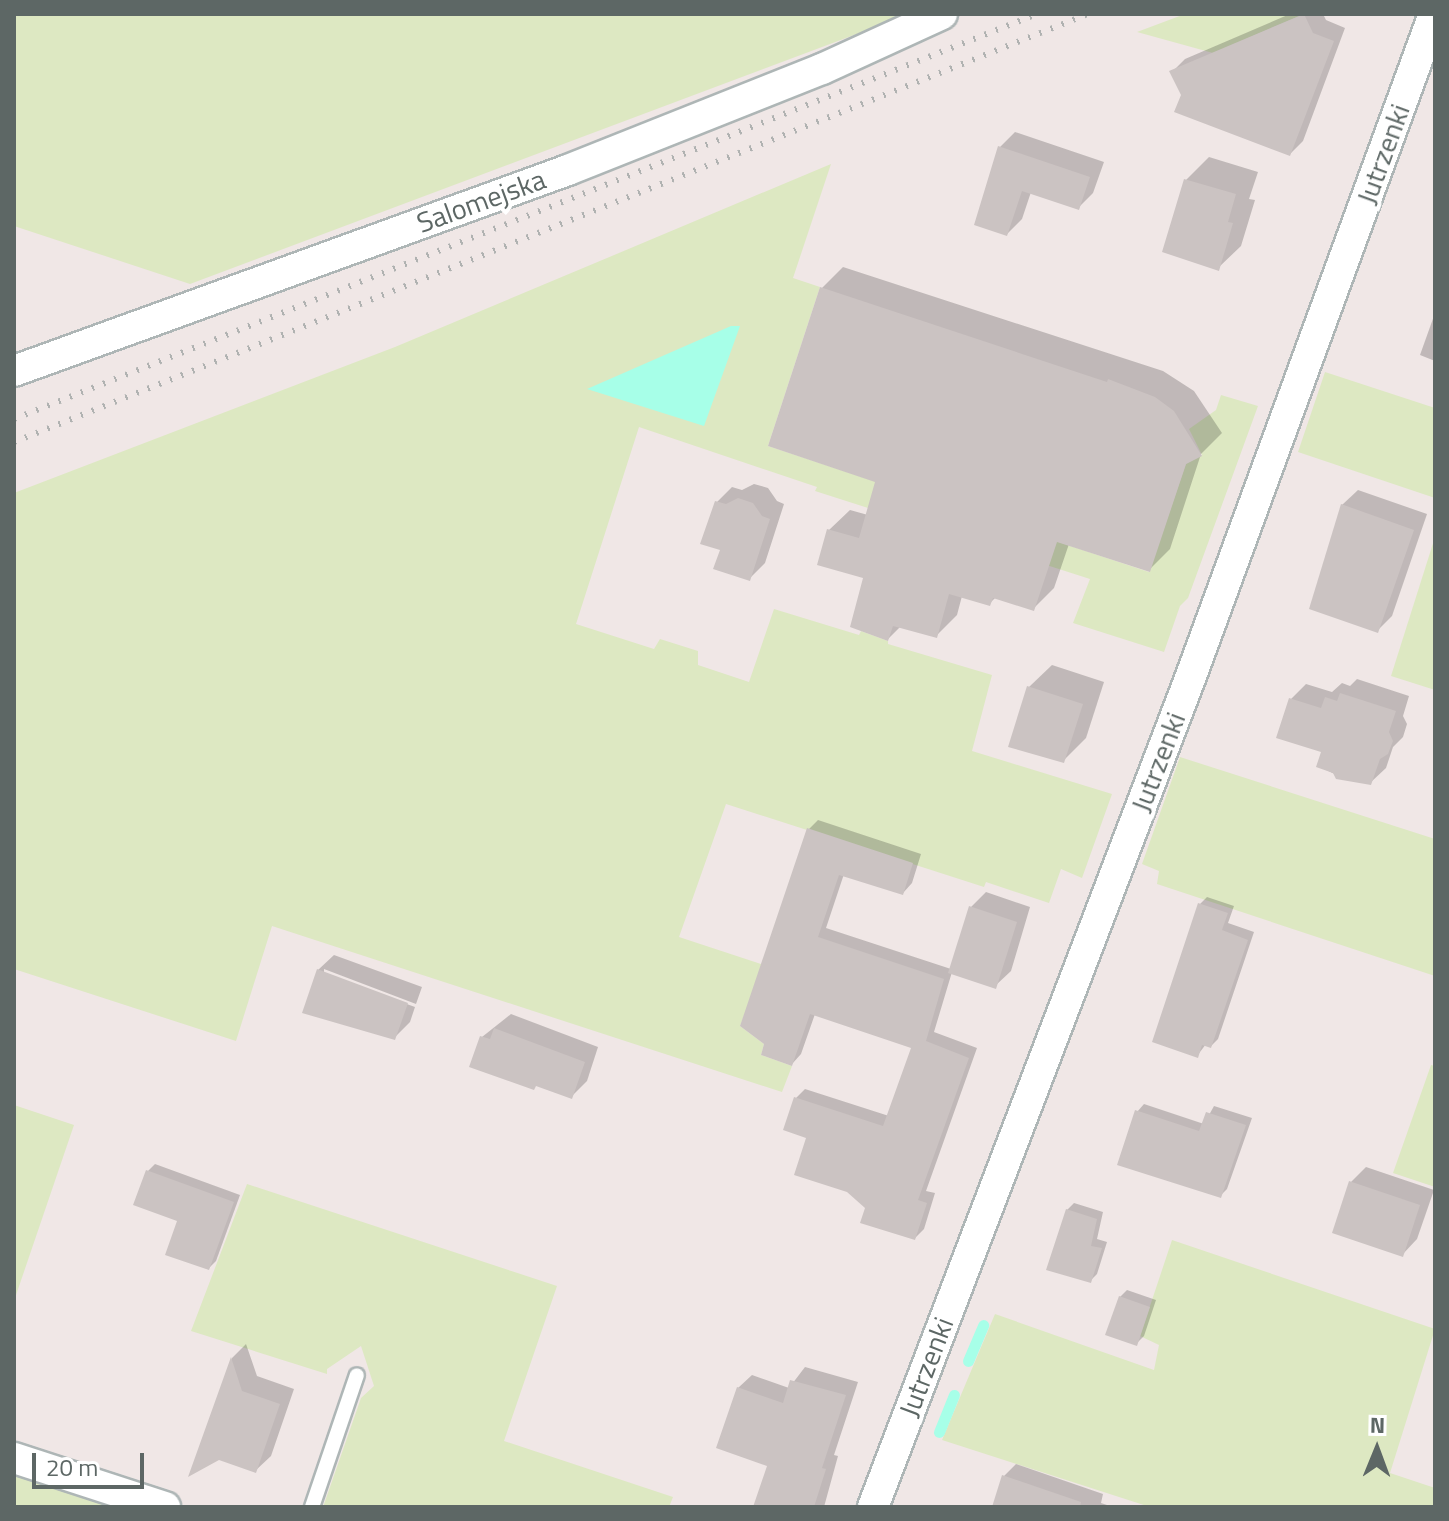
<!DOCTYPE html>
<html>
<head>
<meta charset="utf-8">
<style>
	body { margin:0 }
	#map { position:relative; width:1449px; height:1521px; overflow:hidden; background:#f0e7e6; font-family:"Titillium Web",sans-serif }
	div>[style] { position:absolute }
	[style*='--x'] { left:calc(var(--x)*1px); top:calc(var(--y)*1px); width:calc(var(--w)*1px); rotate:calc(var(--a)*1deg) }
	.green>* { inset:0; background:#dde8c2 }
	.water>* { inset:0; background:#a7ffe8 }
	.shadow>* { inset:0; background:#0003 }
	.stream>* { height:11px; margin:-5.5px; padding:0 5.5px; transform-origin:5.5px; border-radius:5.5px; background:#a7ffe8 }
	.building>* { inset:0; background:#cbc3c2 }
	.roads { filter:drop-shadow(2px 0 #aeb6b6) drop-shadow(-2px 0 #aeb6b6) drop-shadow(0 2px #aeb6b6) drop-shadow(0 -2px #aeb6b6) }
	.service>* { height:14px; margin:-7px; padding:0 7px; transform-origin:7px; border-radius:7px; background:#fff }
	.minor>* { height:30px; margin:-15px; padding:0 15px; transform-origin:15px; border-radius:15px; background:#fff }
	.rail>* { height:6px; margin-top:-3px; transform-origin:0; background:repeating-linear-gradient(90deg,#b0b2b1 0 2px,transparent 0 12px) }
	span { translate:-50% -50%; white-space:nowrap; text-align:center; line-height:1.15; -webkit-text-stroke:8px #fff; paint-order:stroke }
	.street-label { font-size:28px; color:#5d6765 }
	.frame { position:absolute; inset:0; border:16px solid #5d6765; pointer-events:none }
	.north { position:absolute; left:1337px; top:1409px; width:80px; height:80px; -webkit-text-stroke:6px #fff; paint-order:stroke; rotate:1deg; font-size:22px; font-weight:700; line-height:32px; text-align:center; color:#5d6765 }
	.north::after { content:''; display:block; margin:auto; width:28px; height:36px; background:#5d6765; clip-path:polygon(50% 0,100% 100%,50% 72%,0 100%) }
	.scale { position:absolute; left:32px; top:1453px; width:112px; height:36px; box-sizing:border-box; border:4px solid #5d6765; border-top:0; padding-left:10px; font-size:24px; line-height:28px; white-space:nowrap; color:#5d6765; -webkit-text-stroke:6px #fff; paint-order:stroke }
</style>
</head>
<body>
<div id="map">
	<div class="green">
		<i style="clip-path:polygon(14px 14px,910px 14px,190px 284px,14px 226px)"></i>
		<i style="clip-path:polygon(1185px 14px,1304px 14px,1213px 53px,1137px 32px)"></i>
		<i style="clip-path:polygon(831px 164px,793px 278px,820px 287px,768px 446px,1149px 572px,1186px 464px,1202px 455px,1189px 429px,1216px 410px,1221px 395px,1258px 406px,1188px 598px,1180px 606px,1164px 652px,1073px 623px,1090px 579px,815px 491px,817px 487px,639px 427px,576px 624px,654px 649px,660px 639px,698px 651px,698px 665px,749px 682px,774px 609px,859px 635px,861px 631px,888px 641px,888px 644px,992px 675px,972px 751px,1112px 794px,1082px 878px,1061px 869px,1049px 903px,986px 882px,984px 887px,726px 804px,679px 937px,764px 965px,740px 1026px,764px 1044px,761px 1055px,792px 1066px,782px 1092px,272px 926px,236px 1041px,14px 969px,14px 493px,395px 347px)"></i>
		<i style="clip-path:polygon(1325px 372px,1435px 408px,1435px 498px,1298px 452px)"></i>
		<i style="clip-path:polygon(1435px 537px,1435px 690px,1391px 676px)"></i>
		<i style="clip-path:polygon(1180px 757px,1435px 839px,1435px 976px,1157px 884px,1159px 871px,1142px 864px)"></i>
		<i style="clip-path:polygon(1431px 1065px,1435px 1066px,1435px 1187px,1393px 1173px)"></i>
		<i style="clip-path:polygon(14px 1105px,74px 1125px,14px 1301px)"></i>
		<i style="clip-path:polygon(247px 1184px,557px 1286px,504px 1441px,673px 1497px,669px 1507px,323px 1507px,361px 1398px,374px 1386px,361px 1346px,327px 1369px,327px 1374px,191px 1331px)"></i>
		<i style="clip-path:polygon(1172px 1240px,1435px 1329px,1390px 1473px,1435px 1488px,1435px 1507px,1150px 1507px,942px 1440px,995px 1314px,1154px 1370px,1159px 1345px,1140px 1336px)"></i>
		<i style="clip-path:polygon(14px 1469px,128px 1507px,14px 1507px)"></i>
	</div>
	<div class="water">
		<i style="clip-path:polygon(731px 326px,740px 326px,704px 426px,587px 389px)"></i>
	</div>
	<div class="shadow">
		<i style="clip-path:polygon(1290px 14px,1323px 14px,1326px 20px,1345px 28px,1303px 141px,1290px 154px,1172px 72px,1185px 59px)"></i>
		<i style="clip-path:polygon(1015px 132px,1104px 162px,1093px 193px,1078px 208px,1031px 192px,1022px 219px,1007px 234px,1000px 147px)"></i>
		<i style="clip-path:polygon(1209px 157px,1258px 172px,1249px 199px,1255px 200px,1241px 246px,1218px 268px,1186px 180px)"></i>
		<i style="clip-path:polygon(843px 267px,1163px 371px,1194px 391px,1222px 433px,1201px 454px,1170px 549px,1149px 570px,1069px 544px,1054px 588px,1033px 609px,996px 597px,989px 604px,962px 596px,957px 615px,936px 636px,901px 626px,888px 639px,865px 576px,829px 530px,850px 510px,868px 515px,877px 480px,822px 288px)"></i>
		<i style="clip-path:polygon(1435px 313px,1435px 361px,1420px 355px)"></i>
		<i style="clip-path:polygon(754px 484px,768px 488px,777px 501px,784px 504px,765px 563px,750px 578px,722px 549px,717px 502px,732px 487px,742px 490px)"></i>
		<i style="clip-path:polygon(1358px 490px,1427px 514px,1392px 616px,1377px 631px,1342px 505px)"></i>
		<i style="clip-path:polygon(1052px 665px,1104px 682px,1086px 738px,1063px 761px,1029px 687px)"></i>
		<i style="clip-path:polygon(1357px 679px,1409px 696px,1403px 716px,1407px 724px,1403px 737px,1393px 747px,1386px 768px,1370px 783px,1347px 780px,1318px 766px,1323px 751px,1291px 699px,1306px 684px,1332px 692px,1342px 683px,1350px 686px)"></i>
		<i style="clip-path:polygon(818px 820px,921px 854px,912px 883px,903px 893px,844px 874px,826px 928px,951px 969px,971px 907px,986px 892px,1030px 907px,1011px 971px,995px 986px,952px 972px,934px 1032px,977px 1048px,926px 1191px,935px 1193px,924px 1229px,915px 1238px,868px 1207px,809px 1137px,796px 1098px,805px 1089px,889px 1116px,913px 1046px,815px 1014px,801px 1054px,792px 1064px,809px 829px)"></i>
		<i style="clip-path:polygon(1207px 897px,1234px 906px,1228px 923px,1254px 932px,1218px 1039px,1211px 1046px,1206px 1044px,1197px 1056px,1200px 904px)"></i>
		<i style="clip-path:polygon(334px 955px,422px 987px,416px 1004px,324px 969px,324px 974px,415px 1007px,410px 1022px,395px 1037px,318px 970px)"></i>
		<i style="clip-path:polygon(511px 1014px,598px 1047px,587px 1081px,572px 1096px,482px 1037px)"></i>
		<i style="clip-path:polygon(1144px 1104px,1204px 1124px,1214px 1106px,1252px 1118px,1227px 1189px,1220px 1196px,1137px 1112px)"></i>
		<i style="clip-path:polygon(155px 1164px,240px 1195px,216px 1261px,209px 1268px,148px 1171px)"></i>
		<i style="clip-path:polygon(1366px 1167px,1434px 1190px,1417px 1239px,1402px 1255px,1351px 1182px)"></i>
		<i style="clip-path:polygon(1074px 1203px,1103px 1212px,1097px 1239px,1107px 1242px,1097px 1274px,1090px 1281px,1067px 1210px)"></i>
		<i style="clip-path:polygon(1127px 1290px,1156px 1300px,1144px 1336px,1137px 1343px,1120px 1297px)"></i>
		<i style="clip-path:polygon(246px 1344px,257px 1376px,294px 1389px,271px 1456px,255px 1471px,219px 1458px,192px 1473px,232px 1358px)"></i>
		<i style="clip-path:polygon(805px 1367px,858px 1382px,834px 1455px,838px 1456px,824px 1507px,755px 1507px,770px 1464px,738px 1388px,752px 1375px,789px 1388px)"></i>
		<i style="clip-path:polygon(1016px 1464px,1103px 1494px,1101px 1503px,1113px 1507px,994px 1507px,1004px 1476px)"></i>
	</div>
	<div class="stream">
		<i style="--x:968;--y:1361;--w:39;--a:-67"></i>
		<i style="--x:939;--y:1432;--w:40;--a:-68"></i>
	</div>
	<div class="building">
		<i style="clip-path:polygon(1304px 14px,1313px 33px,1334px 41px,1290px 156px,1174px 112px,1181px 95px,1169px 71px)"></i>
		<i style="clip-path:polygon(998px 146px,1090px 177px,1079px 210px,1022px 191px,1007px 236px,974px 225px)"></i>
		<i style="clip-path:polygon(1184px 179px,1236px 194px,1228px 222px,1233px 223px,1219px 271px,1162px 252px)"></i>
		<i style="clip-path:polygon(820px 287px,1107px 382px,1108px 379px,1155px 397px,1174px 411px,1202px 456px,1186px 464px,1150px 572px,1057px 542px,1034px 611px,993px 598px,990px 606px,949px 594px,937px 638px,893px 626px,888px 641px,850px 627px,863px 578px,817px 565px,827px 529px,859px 538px,875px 482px,768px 446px)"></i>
		<i style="clip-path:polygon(738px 498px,753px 503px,762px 516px,770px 519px,750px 581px,713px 569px,720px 550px,700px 544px,715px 501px,726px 504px)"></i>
		<i style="clip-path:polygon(1341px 504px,1414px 530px,1378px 633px,1309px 609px)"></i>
		<i style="clip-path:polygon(1027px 686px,1083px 704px,1064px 763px,1008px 747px)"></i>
		<i style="clip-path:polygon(1340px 693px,1396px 711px,1389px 732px,1393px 741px,1388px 754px,1380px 759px,1371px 785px,1336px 779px,1333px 773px,1316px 767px,1321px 752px,1276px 738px,1289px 698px,1321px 708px,1325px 697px,1337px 701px)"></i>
		<i style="clip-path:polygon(807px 828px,913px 863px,903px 895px,839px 875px,818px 937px,944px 979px,926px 1041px,969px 1058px,918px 1200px,927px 1203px,915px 1240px,860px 1223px,865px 1208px,847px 1192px,794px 1175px,806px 1138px,783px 1130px,794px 1097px,883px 1126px,911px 1048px,810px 1014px,792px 1066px,761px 1055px,764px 1044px,740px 1026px)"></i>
		<i style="clip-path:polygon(1198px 903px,1228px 913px,1222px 930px,1248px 940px,1211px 1048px,1202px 1045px,1198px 1058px,1152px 1042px)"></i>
		<i style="clip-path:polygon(969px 906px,1017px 922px,996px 989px,948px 973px)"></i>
		<i style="clip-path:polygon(317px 969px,408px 1003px,395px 1040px,302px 1013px)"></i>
		<i style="clip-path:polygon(494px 1028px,585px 1062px,572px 1099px,536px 1086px,534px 1090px,469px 1067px,480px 1036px,490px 1039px)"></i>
		<i style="clip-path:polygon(1135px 1110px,1199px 1131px,1206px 1112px,1246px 1125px,1221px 1198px,1117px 1165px)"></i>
		<i style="clip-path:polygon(146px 1170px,234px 1202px,209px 1270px,165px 1255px,177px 1221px,133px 1205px)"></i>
		<i style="clip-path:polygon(1349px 1181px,1420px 1205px,1403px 1257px,1332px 1233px)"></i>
		<i style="clip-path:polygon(1066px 1209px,1097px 1219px,1091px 1246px,1102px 1248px,1091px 1283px,1046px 1270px)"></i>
		<i style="clip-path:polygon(1119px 1296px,1150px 1307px,1137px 1346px,1105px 1335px)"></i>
		<i style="clip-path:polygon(231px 1357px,242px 1391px,280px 1404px,256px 1473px,219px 1460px,188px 1477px)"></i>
		<i style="clip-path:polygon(790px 1380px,846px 1395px,822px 1468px,826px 1469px,814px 1507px,753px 1507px,767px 1466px,716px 1448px,737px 1387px,783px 1403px)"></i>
		<i style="clip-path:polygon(1002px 1475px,1081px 1502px,1080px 1507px,992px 1507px)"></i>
	</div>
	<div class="roads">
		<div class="service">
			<i style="--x:312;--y:1507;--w:139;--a:-71.2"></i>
		</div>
		<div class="minor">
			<i style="--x:14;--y:371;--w:589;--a:-19.94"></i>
			<i style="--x:568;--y:170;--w:273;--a:-21.7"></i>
			<i style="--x:822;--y:69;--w:132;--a:-24.6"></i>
			<i style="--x:14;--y:1458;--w:159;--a:18"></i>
			<i style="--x:873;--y:1507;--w:890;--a:-69.06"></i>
			<i style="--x:1191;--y:676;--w:705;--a:-69.84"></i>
		</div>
	</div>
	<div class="rail">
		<i style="--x:14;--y:419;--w:1100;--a:-21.6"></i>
		<i style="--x:14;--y:442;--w:1156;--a:-21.73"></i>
	</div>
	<div class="street-label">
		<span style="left:1383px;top:154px;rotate:-70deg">Jutrzenki</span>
		<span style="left:481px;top:201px;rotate:-20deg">Salomejska</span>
		<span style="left:1158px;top:762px;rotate:-69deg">Jutrzenki</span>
		<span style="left:926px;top:1367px;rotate:-69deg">Jutrzenki</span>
	</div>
	<div class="frame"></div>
	<div class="north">N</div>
	<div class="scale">20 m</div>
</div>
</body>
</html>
